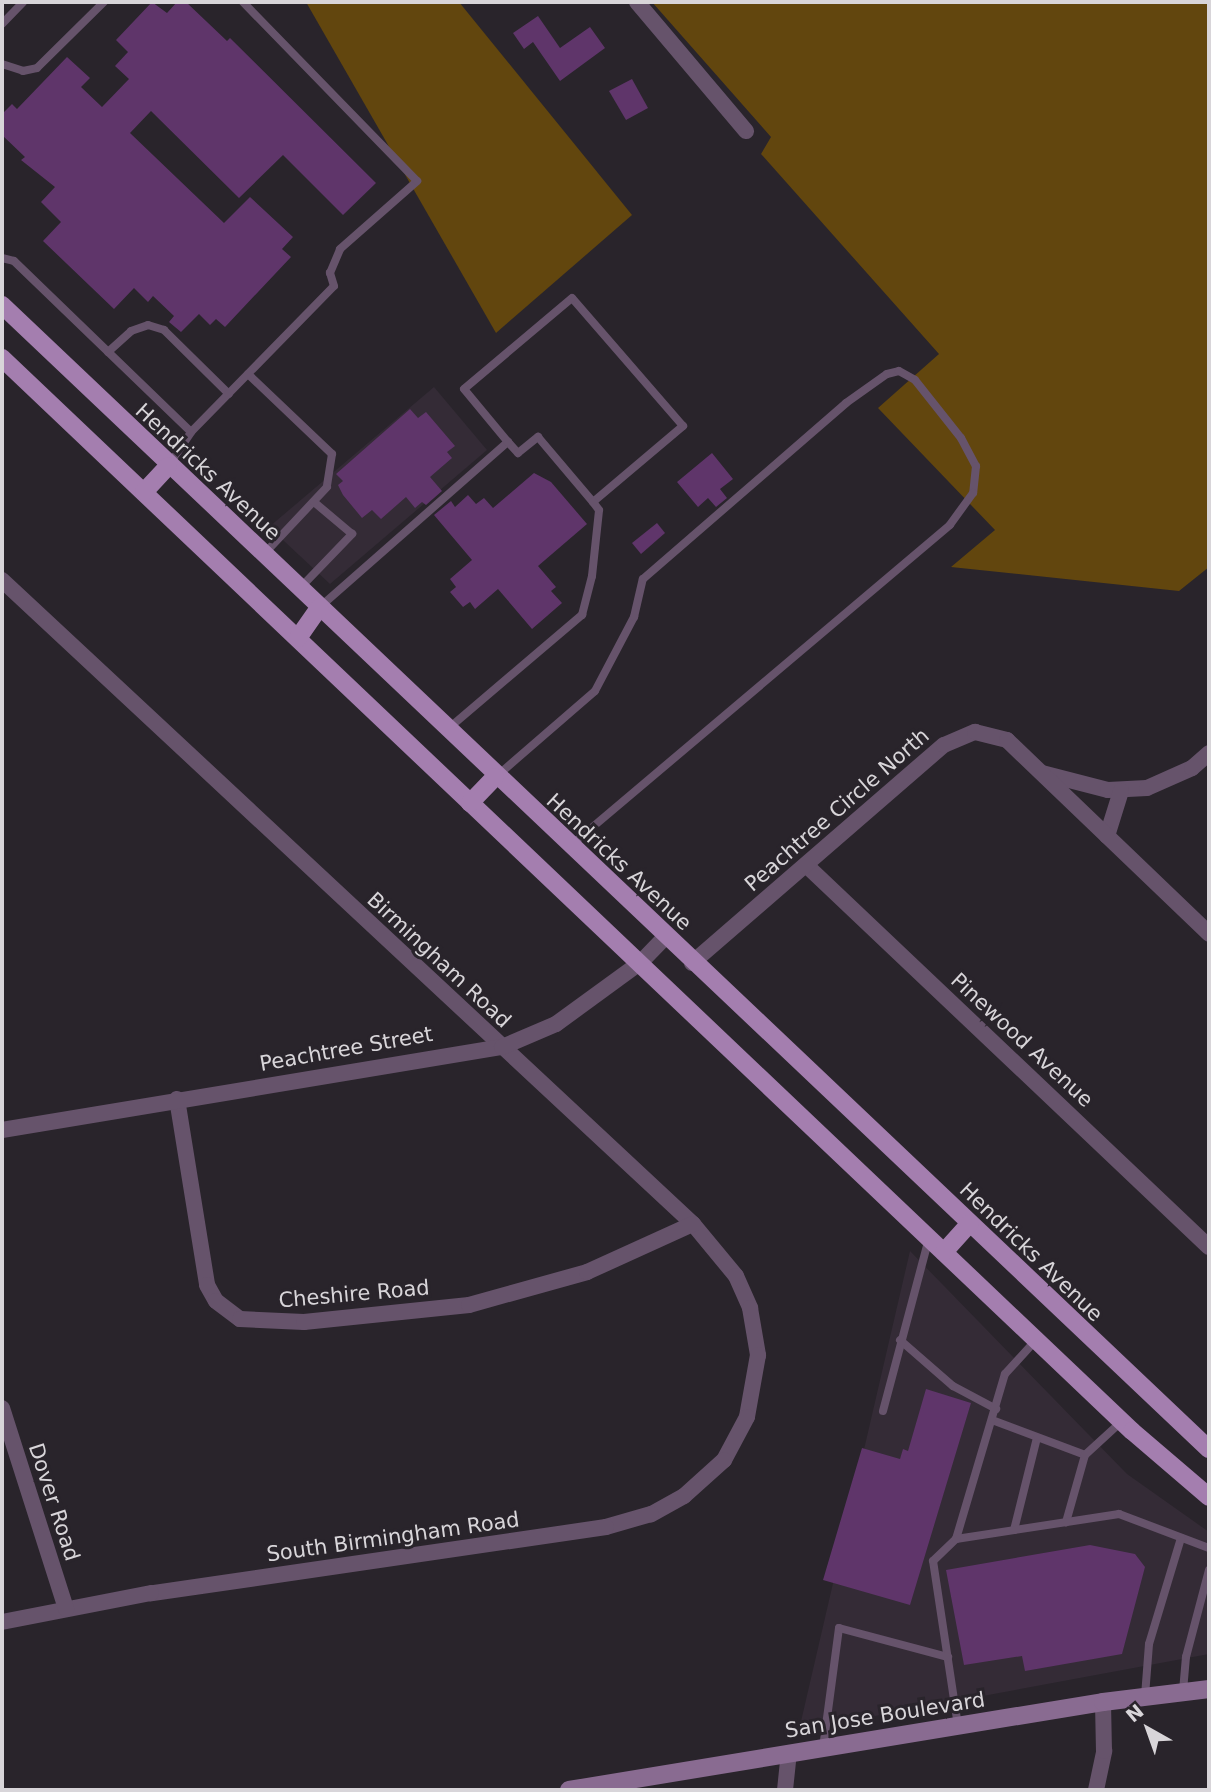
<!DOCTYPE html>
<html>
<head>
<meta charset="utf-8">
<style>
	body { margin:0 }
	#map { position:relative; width:1211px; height:1792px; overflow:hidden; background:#29242b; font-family:"DejaVu Sans",sans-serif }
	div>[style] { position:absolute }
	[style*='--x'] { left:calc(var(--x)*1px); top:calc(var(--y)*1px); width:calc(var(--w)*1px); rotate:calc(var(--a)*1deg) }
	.built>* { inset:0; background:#342b36 }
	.forest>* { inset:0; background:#62460e }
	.building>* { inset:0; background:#5f356a }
	.lane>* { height:8px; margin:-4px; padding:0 4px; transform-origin:4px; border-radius:4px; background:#66536b }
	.street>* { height:16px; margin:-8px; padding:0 8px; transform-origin:8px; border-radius:8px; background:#66536b }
	.secondary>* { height:18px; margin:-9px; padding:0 9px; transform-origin:9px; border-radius:9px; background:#896b91 }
	.primary>* { height:18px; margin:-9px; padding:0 9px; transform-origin:9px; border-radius:9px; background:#a47eaf }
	span { translate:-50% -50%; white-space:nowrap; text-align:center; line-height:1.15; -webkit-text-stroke:6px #29242b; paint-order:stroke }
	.street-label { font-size:21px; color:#d8d5d9 }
	.frame { position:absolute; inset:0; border:4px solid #d8d5d9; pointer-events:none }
	.north { position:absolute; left:1113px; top:1694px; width:70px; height:70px; -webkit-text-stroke:5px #29242b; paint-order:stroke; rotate:320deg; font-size:19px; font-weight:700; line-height:28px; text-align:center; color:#d8d5d9 }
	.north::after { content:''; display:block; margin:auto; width:24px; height:32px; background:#d8d5d9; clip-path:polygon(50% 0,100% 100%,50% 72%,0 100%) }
</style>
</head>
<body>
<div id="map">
	<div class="built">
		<i style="clip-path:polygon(434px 387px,487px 450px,330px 584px,269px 527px)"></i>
		<i style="clip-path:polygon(910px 1251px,1127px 1474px,1209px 1532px,1209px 1654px,799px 1730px)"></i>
	</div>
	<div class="forest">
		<i style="clip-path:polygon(306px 2px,459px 2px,632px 215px,496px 333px)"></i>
		<i style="clip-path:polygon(652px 2px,1209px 2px,1209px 567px,1179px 591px,951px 567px,995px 530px,878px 408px,939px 354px,761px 154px,771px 137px)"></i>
	</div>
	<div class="building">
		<i style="clip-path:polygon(152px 2px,167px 13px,177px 2px,186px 2px,227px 41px,230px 38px,376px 183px,343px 215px,283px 155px,239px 198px,151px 111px,130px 133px,224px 223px,250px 197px,293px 237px,282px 249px,291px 257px,225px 327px,216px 319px,210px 325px,199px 314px,181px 332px,169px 322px,174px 316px,153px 296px,148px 302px,134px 288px,114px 309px,43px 241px,61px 222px,41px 202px,55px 187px,21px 160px,25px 157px,2px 135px,2px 114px,12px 104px,17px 109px,67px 57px,90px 78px,81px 87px,102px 107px,129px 79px,115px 66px,128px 52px,116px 40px)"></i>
		<i style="clip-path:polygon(538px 16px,560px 48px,590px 27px,605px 48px,560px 81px,533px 42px,524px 49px,513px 33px)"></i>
		<i style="clip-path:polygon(632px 79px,648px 108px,626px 120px,609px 91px)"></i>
		<i style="clip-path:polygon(410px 409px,418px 418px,426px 412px,455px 446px,447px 452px,452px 458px,430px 477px,442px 491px,426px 505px,422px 502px,415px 508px,406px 497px,381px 519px,372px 510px,362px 518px,343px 495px,338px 485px,343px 481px,336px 474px)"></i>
		<i style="clip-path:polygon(712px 453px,733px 479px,720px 489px,727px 498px,716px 507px,708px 498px,698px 507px,677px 482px)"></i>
		<i style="clip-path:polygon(534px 473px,551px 482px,587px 524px,538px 566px,556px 587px,551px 591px,562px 603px,532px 629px,498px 589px,475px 609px,470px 602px,463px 607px,450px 592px,456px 587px,450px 579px,472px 560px,434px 515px,451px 501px,455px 507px,468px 495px,476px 504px,484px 498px,493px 508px)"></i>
		<i style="clip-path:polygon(657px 523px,665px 533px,641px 554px,632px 543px)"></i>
		<i style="clip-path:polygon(926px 1389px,971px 1403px,910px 1605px,823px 1580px,862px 1448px,900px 1459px,903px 1449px,908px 1451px)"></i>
		<i style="clip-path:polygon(1090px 1545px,1135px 1554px,1145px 1567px,1122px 1654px,1025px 1671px,1022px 1656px,964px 1665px,946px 1570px)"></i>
	</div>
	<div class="lane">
		<i style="--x:2;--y:24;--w:30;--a:-46"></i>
		<i style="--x:2;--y:64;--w:22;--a:18"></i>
		<i style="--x:23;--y:71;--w:14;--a:-12"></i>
		<i style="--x:37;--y:68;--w:94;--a:-44.6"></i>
		<i style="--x:2;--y:258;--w:12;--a:14"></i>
		<i style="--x:14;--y:261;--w:246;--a:44"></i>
		<i style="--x:108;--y:352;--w:31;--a:-42"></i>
		<i style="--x:131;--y:331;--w:18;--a:-19"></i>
		<i style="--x:148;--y:325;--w:17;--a:17"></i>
		<i style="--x:164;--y:330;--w:91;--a:44.6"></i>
		<i style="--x:248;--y:374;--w:116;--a:43.6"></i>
		<i style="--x:332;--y:454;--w:33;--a:99"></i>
		<i style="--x:327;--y:487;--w:92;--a:133.2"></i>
		<i style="--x:169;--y:465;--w:40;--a:-56"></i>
		<i style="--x:191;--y:432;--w:204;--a:-45.6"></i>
		<i style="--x:334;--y:286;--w:14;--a:-107"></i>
		<i style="--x:330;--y:273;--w:26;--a:-67"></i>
		<i style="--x:340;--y:249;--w:103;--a:-41.4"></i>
		<i style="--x:417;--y:181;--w:250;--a:-134.2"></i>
		<i style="--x:301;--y:587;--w:74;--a:-46.1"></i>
		<i style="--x:352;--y:534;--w:50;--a:-139.9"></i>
		<i style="--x:321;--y:606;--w:249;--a:-41.3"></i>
		<i style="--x:508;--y:442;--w:15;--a:48"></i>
		<i style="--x:518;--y:453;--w:26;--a:-39"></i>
		<i style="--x:538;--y:437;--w:85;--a:49.8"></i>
		<i style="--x:593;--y:502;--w:118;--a:-40.2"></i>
		<i style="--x:683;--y:426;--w:169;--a:-130.9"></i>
		<i style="--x:572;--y:298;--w:141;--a:139.9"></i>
		<i style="--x:464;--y:389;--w:69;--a:50.3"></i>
		<i style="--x:449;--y:728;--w:175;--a:-40.4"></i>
		<i style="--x:582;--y:615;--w:40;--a:-75.6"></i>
		<i style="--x:592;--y:576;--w:66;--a:-83.9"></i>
		<i style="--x:599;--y:510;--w:10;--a:-127"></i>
		<i style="--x:498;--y:775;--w:128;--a:-40.9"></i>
		<i style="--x:595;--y:691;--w:84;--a:-62.2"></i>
		<i style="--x:634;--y:617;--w:39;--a:-77"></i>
		<i style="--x:643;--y:579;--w:269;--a:-40.9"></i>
		<i style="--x:846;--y:403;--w:50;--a:-35.3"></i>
		<i style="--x:887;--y:374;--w:12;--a:-14"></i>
		<i style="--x:899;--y:371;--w:18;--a:29"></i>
		<i style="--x:915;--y:380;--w:74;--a:51.6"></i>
		<i style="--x:961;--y:438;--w:32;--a:62"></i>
		<i style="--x:976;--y:466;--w:27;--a:96"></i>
		<i style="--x:973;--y:493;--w:39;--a:126"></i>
		<i style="--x:950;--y:525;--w:495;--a:139.8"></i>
		<i style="--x:900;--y:1340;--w:70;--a:41"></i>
		<i style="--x:953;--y:1386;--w:49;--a:28.1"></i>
		<i style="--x:883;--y:1411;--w:179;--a:-75.1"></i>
		<i style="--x:992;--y:1420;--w:99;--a:20.6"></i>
		<i style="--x:1085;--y:1455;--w:70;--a:105.8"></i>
		<i style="--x:1085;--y:1455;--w:49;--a:-42.5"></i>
		<i style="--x:1014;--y:1530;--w:95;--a:-76"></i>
		<i style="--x:956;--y:1539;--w:165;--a:-8.7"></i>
		<i style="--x:1119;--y:1514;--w:96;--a:20.7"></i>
		<i style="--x:1183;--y:1691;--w:34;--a:-85"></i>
		<i style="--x:1186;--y:1657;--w:90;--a:-75.2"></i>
		<i style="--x:1145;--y:1696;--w:52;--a:-85.6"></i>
		<i style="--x:1149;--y:1644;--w:111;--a:-73.2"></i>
		<i style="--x:958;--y:1726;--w:167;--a:-98.6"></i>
		<i style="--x:933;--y:1561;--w:32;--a:-44"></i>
		<i style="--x:956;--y:1539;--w:172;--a:-73.5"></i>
		<i style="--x:1005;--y:1374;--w:46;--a:-47.6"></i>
		<i style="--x:823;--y:1748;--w:121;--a:-82.4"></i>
		<i style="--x:839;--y:1628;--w:113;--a:14.9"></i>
	</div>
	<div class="street">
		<i style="--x:637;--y:2;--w:169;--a:49.8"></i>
		<i style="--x:2;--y:580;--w:945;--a:42.98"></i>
		<i style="--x:693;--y:1224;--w:67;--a:50.4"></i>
		<i style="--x:736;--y:1276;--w:35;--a:66"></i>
		<i style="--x:750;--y:1308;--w:48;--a:80.3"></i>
		<i style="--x:758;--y:1355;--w:63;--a:100.1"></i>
		<i style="--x:747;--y:1417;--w:49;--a:118.1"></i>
		<i style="--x:724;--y:1460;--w:54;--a:138"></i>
		<i style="--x:684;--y:1496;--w:38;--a:151"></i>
		<i style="--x:651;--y:1514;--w:47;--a:163.9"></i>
		<i style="--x:606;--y:1527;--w:460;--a:171.7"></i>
		<i style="--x:151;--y:1593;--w:152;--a:169"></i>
		<i style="--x:1042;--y:773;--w:68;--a:14.4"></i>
		<i style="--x:1108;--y:790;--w:39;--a:-3"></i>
		<i style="--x:1147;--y:788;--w:49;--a:-24"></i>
		<i style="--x:1192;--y:768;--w:23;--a:-41"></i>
		<i style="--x:1107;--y:836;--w:47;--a:-72.7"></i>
		<i style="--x:806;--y:865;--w:555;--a:43.47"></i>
		<i style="--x:692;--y:963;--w:333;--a:-40.9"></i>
		<i style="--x:944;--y:745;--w:34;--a:-23"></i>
		<i style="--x:975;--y:732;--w:33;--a:14"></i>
		<i style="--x:1007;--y:740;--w:280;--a:43.8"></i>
		<i style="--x:177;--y:1099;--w:188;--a:80.8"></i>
		<i style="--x:207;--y:1285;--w:18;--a:61"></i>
		<i style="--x:216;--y:1301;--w:30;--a:37"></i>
		<i style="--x:240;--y:1319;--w:64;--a:2.7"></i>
		<i style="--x:304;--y:1322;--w:166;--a:-5.9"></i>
		<i style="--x:469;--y:1305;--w:123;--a:-15.6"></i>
		<i style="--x:587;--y:1272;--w:116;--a:-24.4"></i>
		<i style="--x:2;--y:1130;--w:507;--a:-9.43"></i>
		<i style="--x:502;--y:1047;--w:59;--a:-23.1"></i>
		<i style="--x:556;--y:1024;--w:105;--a:-36.1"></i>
		<i style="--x:641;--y:962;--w:35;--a:-46"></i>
		<i style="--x:2;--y:1408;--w:211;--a:72.3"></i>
		<i style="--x:785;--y:1790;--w:36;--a:-84"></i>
		<i style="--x:1096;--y:1790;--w:40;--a:-78"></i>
		<i style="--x:1104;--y:1751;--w:49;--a:-91.2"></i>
	</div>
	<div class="secondary">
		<i style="--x:569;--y:1790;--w:541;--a:-9.36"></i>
		<i style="--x:1103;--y:1702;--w:107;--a:-7"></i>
	</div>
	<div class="primary">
		<i style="--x:2;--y:305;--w:1663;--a:43.47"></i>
		<i style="--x:2;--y:358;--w:1558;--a:43.52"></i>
		<i style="--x:1132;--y:1431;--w:101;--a:40.6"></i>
		<i style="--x:144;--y:492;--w:35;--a:-47"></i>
		<i style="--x:298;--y:638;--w:37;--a:-55"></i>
		<i style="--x:470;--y:803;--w:36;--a:-46"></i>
		<i style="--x:944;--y:1252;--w:38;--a:-48"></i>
	</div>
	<div class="street-label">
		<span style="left:208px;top:472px;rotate:43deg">Hendricks Avenue</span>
		<span style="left:837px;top:810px;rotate:-41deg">Peachtree Circle North</span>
		<span style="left:619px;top:862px;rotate:43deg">Hendricks Avenue</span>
		<span style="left:439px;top:960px;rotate:43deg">Birmingham Road</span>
		<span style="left:1022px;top:1040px;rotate:43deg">Pinewood Avenue</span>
		<span style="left:346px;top:1049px;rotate:-10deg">Peachtree Street</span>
		<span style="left:1031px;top:1252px;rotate:44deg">Hendricks Avenue</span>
		<span style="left:354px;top:1294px;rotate:-5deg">Cheshire Road</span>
		<span style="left:54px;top:1502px;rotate:72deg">Dover Road</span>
		<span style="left:393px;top:1537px;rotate:-8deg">South Birmingham Road</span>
		<span style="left:885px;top:1715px;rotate:-9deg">San Jose Boulevard</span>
	</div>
	<div class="frame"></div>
	<div class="north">N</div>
</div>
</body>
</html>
